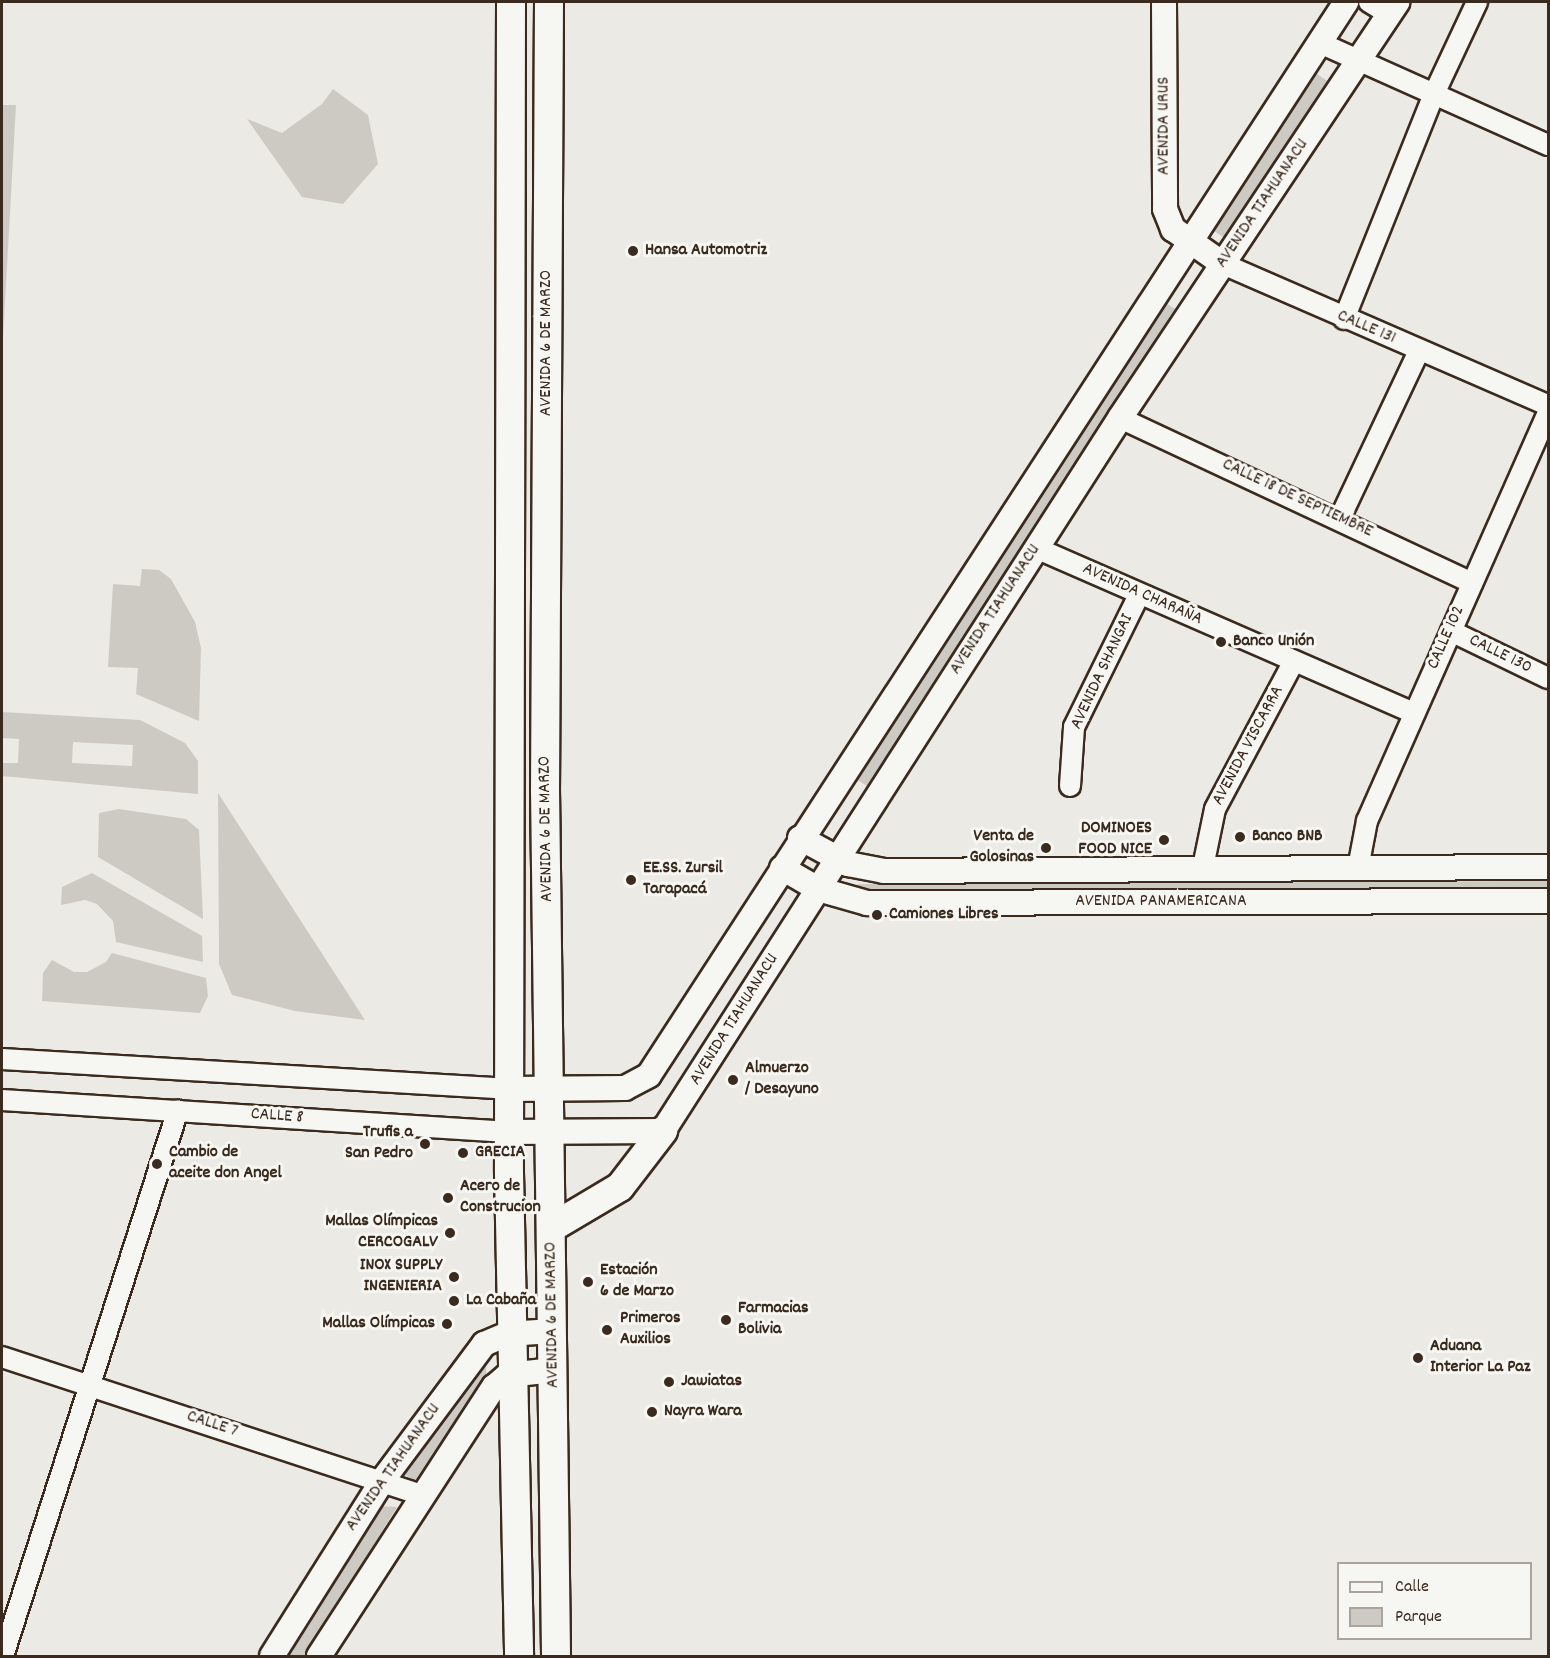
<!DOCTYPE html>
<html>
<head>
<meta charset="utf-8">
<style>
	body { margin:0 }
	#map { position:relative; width:1550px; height:1658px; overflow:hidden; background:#ebeae5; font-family:Dekko,sans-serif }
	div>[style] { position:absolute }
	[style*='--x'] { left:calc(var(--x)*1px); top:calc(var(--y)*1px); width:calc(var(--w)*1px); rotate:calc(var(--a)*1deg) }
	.green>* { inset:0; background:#cdcac4 }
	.roads { filter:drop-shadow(2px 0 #3b2a1e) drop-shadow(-2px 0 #3b2a1e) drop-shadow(0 2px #3b2a1e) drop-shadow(0 -2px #3b2a1e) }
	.minor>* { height:20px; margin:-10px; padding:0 10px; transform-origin:10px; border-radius:10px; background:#f6f6f2 }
	.major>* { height:24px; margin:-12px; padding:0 12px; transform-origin:12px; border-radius:12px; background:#f6f6f2 }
	.highway>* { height:28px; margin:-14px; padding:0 14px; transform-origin:14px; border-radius:14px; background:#f6f6f2 }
	.dots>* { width:16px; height:16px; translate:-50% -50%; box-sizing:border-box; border:3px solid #f6f6f2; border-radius:50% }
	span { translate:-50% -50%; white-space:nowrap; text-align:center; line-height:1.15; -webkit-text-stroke:6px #f6f6f2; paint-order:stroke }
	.street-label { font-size:18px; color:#3b2a1e }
	.poi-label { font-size:18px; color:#3b2a1e; font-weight:700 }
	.left { translate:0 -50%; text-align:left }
	.right { translate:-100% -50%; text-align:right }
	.frame { position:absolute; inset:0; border:3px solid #3b2a1e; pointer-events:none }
	.legend { position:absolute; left:1337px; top:1562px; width:195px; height:78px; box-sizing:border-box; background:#f6f6f2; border:2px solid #aba49d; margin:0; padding:8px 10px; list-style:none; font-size:18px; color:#3b2a1e }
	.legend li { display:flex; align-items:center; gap:12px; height:30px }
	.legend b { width:30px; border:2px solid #aba49d }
</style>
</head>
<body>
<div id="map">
	<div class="green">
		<i style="clip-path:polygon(1311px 70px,1329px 82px,1226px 239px,1208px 227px)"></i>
		<i style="clip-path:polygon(333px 89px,368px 115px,378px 164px,343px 204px,302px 197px,247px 119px,282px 133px,322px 104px)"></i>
		<i style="clip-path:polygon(2px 105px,16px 105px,2px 356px)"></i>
		<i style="clip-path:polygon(1162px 301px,1179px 311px,870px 788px,853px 777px)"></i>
		<i style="clip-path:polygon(142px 569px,159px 570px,171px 579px,195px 622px,201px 648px,199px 721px,136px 694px,138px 668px,108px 667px,113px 584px,140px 586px)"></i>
		<i style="clip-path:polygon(evenodd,2px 712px,140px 720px,185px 743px,198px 761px,198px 794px,2px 776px,2px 763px,18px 763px,19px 739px,2px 738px,2px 712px,73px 742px,133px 745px,132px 766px,72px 763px,73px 742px)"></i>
		<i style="clip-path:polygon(218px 793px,365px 1020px,295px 1011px,232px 995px,219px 964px)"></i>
		<i style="clip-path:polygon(119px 809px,186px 819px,199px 830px,203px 919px,98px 857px,99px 813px)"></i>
		<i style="clip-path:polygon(92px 873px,202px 936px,203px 962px,116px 942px,113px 921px,97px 904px,85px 900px,61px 905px,62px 887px)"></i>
		<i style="clip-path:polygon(1548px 881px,1548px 892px,859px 895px,858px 884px)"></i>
		<i style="clip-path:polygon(112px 953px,206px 978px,208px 996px,200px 1013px,42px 1001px,43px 973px,52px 960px,74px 972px,87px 972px,106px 962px)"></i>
		<i style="clip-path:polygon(486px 1367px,487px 1383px,477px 1389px,415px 1481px,400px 1472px,473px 1376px)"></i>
		<i style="clip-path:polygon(377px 1506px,397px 1507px,305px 1656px,285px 1656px)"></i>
	</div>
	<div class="roads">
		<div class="minor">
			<i style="--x:1369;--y:2;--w:23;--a:31"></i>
			<i style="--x:1320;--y:43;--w:250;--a:24.1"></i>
			<i style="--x:1223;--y:264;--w:354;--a:23.5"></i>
			<i style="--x:1344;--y:319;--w:242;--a:-68.2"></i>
			<i style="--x:1434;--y:94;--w:102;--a:-64.9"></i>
			<i style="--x:1120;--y:418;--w:389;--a:25.1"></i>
			<i style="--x:1340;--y:518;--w:185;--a:-64.7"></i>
			<i style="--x:1036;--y:548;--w:412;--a:23.6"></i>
			<i style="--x:1451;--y:631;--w:108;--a:25.9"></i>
			<i style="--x:1070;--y:786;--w:59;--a:-86.1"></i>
			<i style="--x:1074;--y:727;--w:147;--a:-63.8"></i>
			<i style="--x:1203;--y:867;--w:59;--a:-78.3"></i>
			<i style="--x:1215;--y:809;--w:166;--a:-61.9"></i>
			<i style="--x:1358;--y:868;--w:48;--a:-79.2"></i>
			<i style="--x:1367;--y:821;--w:447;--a:-66.1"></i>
			<i style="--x:2;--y:1059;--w:509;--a:3.38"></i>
			<i style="--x:2;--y:1100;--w:508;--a:3.61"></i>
			<i style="--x:2;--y:1357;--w:442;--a:18.2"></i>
			<i style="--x:3;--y:1656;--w:573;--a:-72.23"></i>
		</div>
		<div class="major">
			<i style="--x:1164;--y:2;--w:207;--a:89.7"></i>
			<i style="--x:1165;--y:209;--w:22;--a:68"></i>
			<i style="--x:1173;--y:229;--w:61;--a:35"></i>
			<i style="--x:800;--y:838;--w:55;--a:28.4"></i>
			<i style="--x:848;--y:864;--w:37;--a:11"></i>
			<i style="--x:884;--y:871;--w:664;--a:-0.35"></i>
			<i style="--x:782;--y:868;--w:42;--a:30.3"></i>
			<i style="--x:818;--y:889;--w:51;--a:15.9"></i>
			<i style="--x:867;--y:903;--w:681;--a:-0.17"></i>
			<i style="--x:510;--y:1089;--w:115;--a:-0.5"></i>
			<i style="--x:625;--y:1088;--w:27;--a:-28"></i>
			<i style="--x:649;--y:1075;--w:1280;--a:-56.99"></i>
			<i style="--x:509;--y:1132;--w:154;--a:-0.4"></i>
			<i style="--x:663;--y:1131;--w:847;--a:-57.34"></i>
			<i style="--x:1120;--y:418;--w:500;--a:-56.3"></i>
			<i style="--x:272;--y:1656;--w:207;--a:-57.8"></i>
			<i style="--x:382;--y:1481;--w:171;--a:-53.3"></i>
			<i style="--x:484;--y:1344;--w:25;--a:-23"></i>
			<i style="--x:507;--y:1334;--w:46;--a:-3.7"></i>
			<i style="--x:319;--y:1656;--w:321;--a:-57"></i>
			<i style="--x:494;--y:1387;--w:18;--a:-41"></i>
			<i style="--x:508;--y:1375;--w:46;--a:-6.2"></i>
		</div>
		<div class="highway">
			<i style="--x:511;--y:2;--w:1171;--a:90.1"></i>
			<i style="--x:509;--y:1173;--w:483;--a:88.8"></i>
			<i style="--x:549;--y:2;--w:788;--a:90.29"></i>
			<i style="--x:545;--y:790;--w:866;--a:89.27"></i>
			<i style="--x:551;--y:1228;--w:80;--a:-30.7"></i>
			<i style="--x:620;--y:1187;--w:71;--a:-52.5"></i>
		</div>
	</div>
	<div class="dots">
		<i style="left:633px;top:251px;background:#3b2a1e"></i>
		<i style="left:1221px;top:642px;background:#3b2a1e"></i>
		<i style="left:1240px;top:837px;background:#3b2a1e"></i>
		<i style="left:1164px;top:840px;background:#3b2a1e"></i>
		<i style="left:1046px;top:848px;background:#3b2a1e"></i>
		<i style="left:631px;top:880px;background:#3b2a1e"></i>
		<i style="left:877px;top:915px;background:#3b2a1e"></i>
		<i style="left:733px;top:1080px;background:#3b2a1e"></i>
		<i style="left:425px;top:1144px;background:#3b2a1e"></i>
		<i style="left:463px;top:1153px;background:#3b2a1e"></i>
		<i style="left:157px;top:1164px;background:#3b2a1e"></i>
		<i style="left:448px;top:1198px;background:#3b2a1e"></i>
		<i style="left:450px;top:1233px;background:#3b2a1e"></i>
		<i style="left:454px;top:1277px;background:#3b2a1e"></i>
		<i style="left:588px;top:1282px;background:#3b2a1e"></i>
		<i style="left:454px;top:1301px;background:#3b2a1e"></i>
		<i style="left:726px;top:1320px;background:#3b2a1e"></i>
		<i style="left:447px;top:1324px;background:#3b2a1e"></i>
		<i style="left:607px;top:1330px;background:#3b2a1e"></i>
		<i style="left:1418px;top:1358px;background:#3b2a1e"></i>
		<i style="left:669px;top:1382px;background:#3b2a1e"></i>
		<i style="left:652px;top:1412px;background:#3b2a1e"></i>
	</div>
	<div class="street-label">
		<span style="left:1165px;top:126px;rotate:-90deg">AVENIDA URUS</span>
		<span style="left:1263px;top:204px;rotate:-56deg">AVENIDA TIAHUANACU</span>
		<span style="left:1366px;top:328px;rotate:23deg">CALLE 131</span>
		<span style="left:547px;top:343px;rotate:-90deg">AVENIDA 6 DE MARZO</span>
		<span style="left:1297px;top:499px;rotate:25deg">CALLE 18 DE SEPTIEMBRE</span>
		<span style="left:1142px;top:595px;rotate:24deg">AVENIDA CHARAÑA</span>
		<span style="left:996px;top:610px;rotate:-57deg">AVENIDA TIAHUANACU</span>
		<span style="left:1447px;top:638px;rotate:-66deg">CALLE 102</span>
		<span style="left:1500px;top:655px;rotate:26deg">CALLE 130</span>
		<span style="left:1103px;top:672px;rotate:-65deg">AVENIDA SHANGAI</span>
		<span style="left:1249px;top:746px;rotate:-62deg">AVENIDA VISCARRA</span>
		<span style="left:547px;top:829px;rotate:-91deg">AVENIDA 6 DE MARZO</span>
		<span style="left:1161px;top:902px">AVENIDA PANAMERICANA</span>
		<span style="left:735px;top:1020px;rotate:-58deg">AVENIDA TIAHUANACU</span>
		<span style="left:277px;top:1117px;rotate:4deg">CALLE 8</span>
		<span style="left:553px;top:1315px;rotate:-91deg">AVENIDA 6 DE MARZO</span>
		<span style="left:212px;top:1425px;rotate:18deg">CALLE 7</span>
		<span style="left:394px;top:1468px;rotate:-55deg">AVENIDA TIAHUANACU</span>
	</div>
	<div class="poi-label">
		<span class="left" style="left:645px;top:251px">Hansa Automotriz</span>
		<span class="left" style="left:1233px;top:642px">Banco Unión</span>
		<span class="right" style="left:1152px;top:840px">DOMINOES<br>FOOD NICE</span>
		<span class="left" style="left:1252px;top:837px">Banco BNB</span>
		<span class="right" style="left:1034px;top:848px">Venta de<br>Golosinas</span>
		<span class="left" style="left:643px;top:880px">EE.SS. Zursil<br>Tarapacá</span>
		<span class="left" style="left:889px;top:915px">Camiones Libres</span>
		<span class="left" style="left:745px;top:1080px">Almuerzo<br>/ Desayuno</span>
		<span class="right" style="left:413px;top:1144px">Trufis a<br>San Pedro</span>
		<span class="left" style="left:475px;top:1153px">GRECIA</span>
		<span class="left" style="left:169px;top:1164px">Cambio de<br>aceite don Angel</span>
		<span class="left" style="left:460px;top:1198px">Acero de<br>Construcion</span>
		<span class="right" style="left:438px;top:1233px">Mallas Olímpicas<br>CERCOGALV</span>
		<span class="right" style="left:442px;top:1277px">INOX SUPPLY<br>INGENIERIA</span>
		<span class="left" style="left:600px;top:1282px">Estación<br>6 de Marzo</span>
		<span class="left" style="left:466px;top:1301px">La Cabaña</span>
		<span class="left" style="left:738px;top:1320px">Farmacias<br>Bolivia</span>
		<span class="left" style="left:620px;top:1330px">Primeros<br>Auxilios</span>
		<span class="right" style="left:435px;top:1324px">Mallas Olímpicas</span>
		<span class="left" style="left:1430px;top:1358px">Aduana<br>Interior La Paz</span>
		<span class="left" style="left:681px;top:1382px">Jawiatas</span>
		<span class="left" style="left:664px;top:1412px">Nayra Wara</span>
	</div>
	<div class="frame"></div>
	<ul class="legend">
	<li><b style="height:8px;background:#f6f6f2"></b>Calle</li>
	<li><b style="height:16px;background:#cdcac4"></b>Parque</li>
	</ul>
</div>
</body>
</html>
